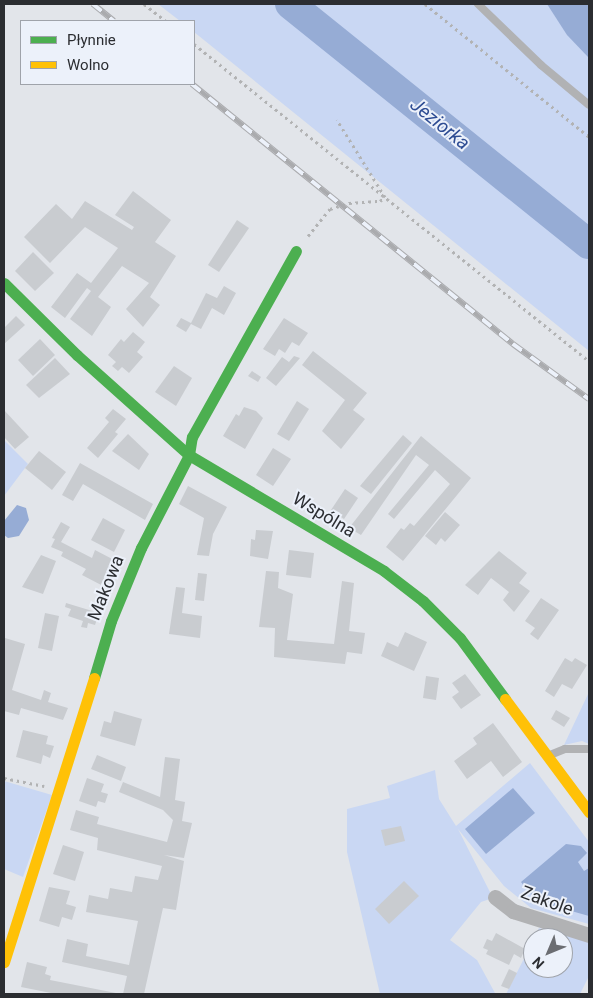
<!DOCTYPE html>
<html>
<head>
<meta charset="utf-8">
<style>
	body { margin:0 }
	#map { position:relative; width:593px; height:998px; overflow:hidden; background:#e2e5ea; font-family:Roboto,sans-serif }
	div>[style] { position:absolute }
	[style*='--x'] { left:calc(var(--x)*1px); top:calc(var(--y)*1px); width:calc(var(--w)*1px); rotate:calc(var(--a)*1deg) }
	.green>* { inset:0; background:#c9d7f3 }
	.water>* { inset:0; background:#96acd5 }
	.river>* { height:30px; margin:-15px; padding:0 15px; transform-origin:15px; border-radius:15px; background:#96acd5 }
	.building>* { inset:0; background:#c9ccd0 }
	.path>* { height:3px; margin-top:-1.5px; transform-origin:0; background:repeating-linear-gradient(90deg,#b2b3b4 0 2.5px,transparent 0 6.5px) }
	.lane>* { height:8px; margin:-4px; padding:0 4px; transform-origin:4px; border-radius:4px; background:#b1b2b4 }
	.street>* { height:15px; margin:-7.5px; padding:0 7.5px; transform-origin:7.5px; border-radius:7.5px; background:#b1b2b4 }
	.fast>* { height:11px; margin:-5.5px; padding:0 5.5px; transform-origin:5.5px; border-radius:5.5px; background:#4caf50 }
	.slow>* { height:11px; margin:-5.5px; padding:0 5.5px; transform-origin:5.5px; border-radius:5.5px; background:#ffc107 }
	.rail>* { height:5.5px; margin-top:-2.75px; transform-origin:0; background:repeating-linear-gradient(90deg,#ecf1fa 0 11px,#aaabae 0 22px); box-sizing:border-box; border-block:1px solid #aaabae }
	span { translate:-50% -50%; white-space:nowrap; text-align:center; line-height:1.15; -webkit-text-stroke:4px #ecf1fa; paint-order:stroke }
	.street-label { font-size:18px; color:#2b2d31 }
	.water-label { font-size:19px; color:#2d4c93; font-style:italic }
	.frame { position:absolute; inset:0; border:5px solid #2b2d31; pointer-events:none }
	.legend { position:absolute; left:20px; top:20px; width:175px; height:65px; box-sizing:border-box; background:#ecf1fa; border:1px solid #9fa3aa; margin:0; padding:6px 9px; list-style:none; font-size:15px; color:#2b2d31 }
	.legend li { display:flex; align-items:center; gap:10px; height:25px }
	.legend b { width:25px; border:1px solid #9fa3aa }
	.north { position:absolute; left:523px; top:928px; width:50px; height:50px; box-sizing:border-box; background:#ecf1fa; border:1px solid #9fa3aa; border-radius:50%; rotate:225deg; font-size:14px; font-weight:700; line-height:20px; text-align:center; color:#2b2d31 }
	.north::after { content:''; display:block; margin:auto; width:18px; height:22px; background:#6b6d72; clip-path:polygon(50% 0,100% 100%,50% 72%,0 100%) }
</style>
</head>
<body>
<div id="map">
	<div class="green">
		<i style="clip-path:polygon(158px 4px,589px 4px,589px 351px,194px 32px,194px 21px,180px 21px)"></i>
		<i style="clip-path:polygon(4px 440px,28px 464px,4px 496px)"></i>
		<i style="clip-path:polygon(589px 692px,589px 744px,582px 741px,564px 745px)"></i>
		<i style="clip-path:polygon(530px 763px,589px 842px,589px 924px,531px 908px,504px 886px,458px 829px,493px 898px,481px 902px,450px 940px,477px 960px,495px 993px,506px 994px,533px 941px,533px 968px,563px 968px,563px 938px,534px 938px,539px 928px,589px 941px,589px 976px,580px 994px,380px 994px,347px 852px,347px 809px,390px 798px,387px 786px,435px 770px,439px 799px,456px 826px)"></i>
		<i style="clip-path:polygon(4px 781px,52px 795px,23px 877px,4px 869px)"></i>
	</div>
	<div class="water">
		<i style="clip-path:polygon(547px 4px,589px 4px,589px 58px,567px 35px)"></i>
		<i style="clip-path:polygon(17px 505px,26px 508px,29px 520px,19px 536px,8px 538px,4px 535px,4px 521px)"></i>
		<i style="clip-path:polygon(513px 788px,535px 813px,486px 854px,465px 829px)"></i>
		<i style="clip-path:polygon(566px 844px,581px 846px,587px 853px,578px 862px,584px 871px,589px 868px,589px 916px,536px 901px,521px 882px)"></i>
	</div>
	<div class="river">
		<i style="--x:290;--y:4;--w:383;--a:38.8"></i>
	</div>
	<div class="building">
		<i style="clip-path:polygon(133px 191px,171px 220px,155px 242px,176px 256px,150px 297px,160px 305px,143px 327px,126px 309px,149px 283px,122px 266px,98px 297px,111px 307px,92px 336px,70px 319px,91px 291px,87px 288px,65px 318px,51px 307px,77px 273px,91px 283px,118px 248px,85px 227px,50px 263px,24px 237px,56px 204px,72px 219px,85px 201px,132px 230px,134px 227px,115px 215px)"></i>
		<i style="clip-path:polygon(237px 220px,249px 228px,219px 272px,208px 265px)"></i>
		<i style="clip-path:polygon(33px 252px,54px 273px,35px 291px,15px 271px)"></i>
		<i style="clip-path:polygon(224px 286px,236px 293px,224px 315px,212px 308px,201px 329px,191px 324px,186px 332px,176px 326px,181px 318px,191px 323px,206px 293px,217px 298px)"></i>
		<i style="clip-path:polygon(16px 316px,25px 325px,4px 344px,4px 328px)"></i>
		<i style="clip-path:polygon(284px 318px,308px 333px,299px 346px,292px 342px,285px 353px,279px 349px,275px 356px,263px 349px)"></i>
		<i style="clip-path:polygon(133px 332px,145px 342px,137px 352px,143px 357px,129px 373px,122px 367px,118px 371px,112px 366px,116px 362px,108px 355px,121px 339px,124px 342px)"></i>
		<i style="clip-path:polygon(40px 339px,55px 355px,33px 376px,18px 360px)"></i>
		<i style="clip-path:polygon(313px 351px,367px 393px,353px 410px,365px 419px,341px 449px,322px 431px,345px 400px,302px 365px)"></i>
		<i style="clip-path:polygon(294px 356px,300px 358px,276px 386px,266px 378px,282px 357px,289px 362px)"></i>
		<i style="clip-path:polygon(55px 358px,70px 374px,39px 398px,26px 385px)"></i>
		<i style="clip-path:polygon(174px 366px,192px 378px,176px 406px,155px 392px)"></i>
		<i style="clip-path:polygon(252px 371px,261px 377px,258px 382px,248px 376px)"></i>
		<i style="clip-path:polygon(297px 401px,309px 409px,289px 441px,277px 434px)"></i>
		<i style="clip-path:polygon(244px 407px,256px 411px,263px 418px,245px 449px,223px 436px,236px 414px,239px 416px)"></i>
		<i style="clip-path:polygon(113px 409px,126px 419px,115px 432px,118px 434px,98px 458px,87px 448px,109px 422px,105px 418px)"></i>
		<i style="clip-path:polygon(4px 410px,29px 437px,15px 449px,4px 437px)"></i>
		<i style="clip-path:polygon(128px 434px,149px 454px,139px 470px,112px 451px)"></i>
		<i style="clip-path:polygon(403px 435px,412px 443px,371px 494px,360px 486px)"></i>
		<i style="clip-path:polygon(421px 436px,471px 478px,403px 561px,386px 547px,401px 528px,404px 530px,410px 523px,414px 526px,450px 484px,435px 470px,394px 519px,388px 514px,429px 465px,416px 455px,361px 535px,349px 528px)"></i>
		<i style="clip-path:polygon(273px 448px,291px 459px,273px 486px,256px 475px)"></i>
		<i style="clip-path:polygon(39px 451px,66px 472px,52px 490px,25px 468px)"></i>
		<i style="clip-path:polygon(80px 463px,153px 504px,145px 520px,83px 484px,73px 501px,62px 495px)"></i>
		<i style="clip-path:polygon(188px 486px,227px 507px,213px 534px,209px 556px,197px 555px,204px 518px,179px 504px)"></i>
		<i style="clip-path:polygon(345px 489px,358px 498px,344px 519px,331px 510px)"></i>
		<i style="clip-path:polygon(445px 512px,460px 525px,445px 542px,441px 538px,436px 545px,425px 536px)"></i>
		<i style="clip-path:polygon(103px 518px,125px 530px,114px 552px,91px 540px)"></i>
		<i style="clip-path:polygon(61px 522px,70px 527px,61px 542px,92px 558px,95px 550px,118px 562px,105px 587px,82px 575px,86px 569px,61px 556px,63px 552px,51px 547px,55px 539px,52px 538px)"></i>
		<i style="clip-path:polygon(256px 530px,273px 531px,268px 559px,250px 556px,251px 539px,255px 540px)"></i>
		<i style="clip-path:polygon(289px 550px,314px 553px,311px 578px,286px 575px)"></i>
		<i style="clip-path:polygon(499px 551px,527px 573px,519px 583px,530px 591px,514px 612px,503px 600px,509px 592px,491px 578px,478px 595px,465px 585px)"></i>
		<i style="clip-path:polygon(41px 555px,56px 561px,43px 594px,22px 587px)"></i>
		<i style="clip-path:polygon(266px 571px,279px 572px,278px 588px,293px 594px,287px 640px,334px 644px,342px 581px,354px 583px,349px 631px,365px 633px,362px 654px,347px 652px,345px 664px,274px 657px,275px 628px,259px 627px)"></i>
		<i style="clip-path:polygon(198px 573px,207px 574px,204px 601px,195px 600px)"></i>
		<i style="clip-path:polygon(176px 587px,185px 588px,182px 613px,202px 616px,200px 638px,169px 634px)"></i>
		<i style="clip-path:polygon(541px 598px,559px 610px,538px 640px,530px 634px,535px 628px,525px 621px)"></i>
		<i style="clip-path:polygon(66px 603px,99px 613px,95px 625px,88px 623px,87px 628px,81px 627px,83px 621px,68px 616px,71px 609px,65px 607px)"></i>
		<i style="clip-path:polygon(45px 613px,59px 616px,52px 651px,38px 648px)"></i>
		<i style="clip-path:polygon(405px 632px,427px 642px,414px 671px,381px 656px,387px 642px,398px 647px)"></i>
		<i style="clip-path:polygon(5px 638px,25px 644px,12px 690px,41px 700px,44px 690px,51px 693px,48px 702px,68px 708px,63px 720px,21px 708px,19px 715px,4px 711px)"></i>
		<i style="clip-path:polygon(565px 658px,572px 662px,575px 658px,587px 665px,572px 689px,562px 684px,554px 697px,545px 691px)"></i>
		<i style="clip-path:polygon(465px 674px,481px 695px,461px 709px,452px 697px,459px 692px,452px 683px)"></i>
		<i style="clip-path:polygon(426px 676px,439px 678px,436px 700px,423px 698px)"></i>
		<i style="clip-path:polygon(556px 710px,570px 718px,564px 727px,551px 719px)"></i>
		<i style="clip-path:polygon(114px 711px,142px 719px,135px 746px,100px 736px,104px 721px,111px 723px)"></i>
		<i style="clip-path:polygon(493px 723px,522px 762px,503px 777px,491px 761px,467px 779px,454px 761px,477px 744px,473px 738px)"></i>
		<i style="clip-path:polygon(23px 730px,48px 736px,46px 744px,54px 746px,50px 758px,43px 755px,41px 764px,16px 757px)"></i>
		<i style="clip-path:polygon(97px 755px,126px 767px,121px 781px,91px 769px)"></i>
		<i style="clip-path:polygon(165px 757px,180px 759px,175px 800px,185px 802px,182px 821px,192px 823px,184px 858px,164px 855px,184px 861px,176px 910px,163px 908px,144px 994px,123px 994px,127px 976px,62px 962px,67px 939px,88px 944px,86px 956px,129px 965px,138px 921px,86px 912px,89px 895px,108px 899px,110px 888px,132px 892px,135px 876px,158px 880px,162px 866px,97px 850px,98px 838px,70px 830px,76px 810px,99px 817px,97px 824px,167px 842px,173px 820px,163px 810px,119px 792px,123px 782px,160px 797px)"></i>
		<i style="clip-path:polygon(87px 778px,104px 784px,101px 792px,108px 794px,105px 803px,98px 801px,96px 807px,79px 801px)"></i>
		<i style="clip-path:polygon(401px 826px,405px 841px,385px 846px,381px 830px)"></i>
		<i style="clip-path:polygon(63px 845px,84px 852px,75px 881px,53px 874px)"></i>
		<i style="clip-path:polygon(404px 881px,419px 896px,389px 924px,375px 909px)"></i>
		<i style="clip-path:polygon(49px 887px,70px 891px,66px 904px,76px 907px,72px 920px,62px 917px,59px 927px,39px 921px)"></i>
		<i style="clip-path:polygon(496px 933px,525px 949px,521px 958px,514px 954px,509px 965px,486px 954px,488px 950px,483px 948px,487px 939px,492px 941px)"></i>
		<i style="clip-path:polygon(27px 962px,47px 967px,45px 974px,51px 976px,50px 980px,121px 994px,56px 994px,21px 987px)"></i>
		<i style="clip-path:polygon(509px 969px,517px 973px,509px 989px,501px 986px)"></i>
	</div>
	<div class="path">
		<i style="--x:144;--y:4;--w:28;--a:38"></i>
		<i style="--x:425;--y:4;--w:211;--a:39"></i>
		<i style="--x:194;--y:44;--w:506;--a:38.75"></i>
		<i style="--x:308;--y:236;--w:35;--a:-51"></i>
		<i style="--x:330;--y:209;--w:20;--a:-18"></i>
		<i style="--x:349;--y:203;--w:31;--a:-4"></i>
		<i style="--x:380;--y:201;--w:6;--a:-39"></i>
		<i style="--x:385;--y:197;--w:91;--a:-121.9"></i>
		<i style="--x:4;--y:778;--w:41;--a:11.3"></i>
	</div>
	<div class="lane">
		<i style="--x:478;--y:4;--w:88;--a:44.1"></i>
		<i style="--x:541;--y:65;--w:62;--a:39.8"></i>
		<i style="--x:550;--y:755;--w:16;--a:-22"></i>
		<i style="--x:565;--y:749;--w:24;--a:0"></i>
	</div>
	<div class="street">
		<i style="--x:495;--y:897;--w:23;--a:38"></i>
		<i style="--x:513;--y:911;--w:80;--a:17.5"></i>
	</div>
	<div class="fast">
		<i style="--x:4;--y:283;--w:103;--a:44.6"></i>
		<i style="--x:77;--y:355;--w:150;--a:41.8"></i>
		<i style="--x:189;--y:455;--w:227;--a:30.7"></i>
		<i style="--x:384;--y:571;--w:49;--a:37.6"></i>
		<i style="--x:423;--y:601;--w:52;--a:45"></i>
		<i style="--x:460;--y:638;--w:76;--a:53.6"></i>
		<i style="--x:94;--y:678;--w:59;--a:-73.4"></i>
		<i style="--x:111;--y:621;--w:79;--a:-67.7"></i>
		<i style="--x:141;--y:548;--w:105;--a:-62.7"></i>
		<i style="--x:189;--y:455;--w:18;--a:-81"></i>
		<i style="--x:192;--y:437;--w:213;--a:-60.8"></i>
	</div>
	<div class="slow">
		<i style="--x:505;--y:699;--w:141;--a:53.4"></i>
		<i style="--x:4;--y:962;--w:298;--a:-72.4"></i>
	</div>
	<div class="rail">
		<i style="--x:93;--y:4;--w:27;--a:39"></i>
		<i style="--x:192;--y:84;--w:413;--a:39"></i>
		<i style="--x:513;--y:344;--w:94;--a:35.9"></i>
	</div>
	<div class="street-label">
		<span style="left:324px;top:515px;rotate:31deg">Wspólna</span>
		<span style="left:106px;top:588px;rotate:-68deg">Makowa</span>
		<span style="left:547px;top:901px;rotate:20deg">Zakole</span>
	</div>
	<div class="water-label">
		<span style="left:440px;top:124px;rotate:39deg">Jeziorka</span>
	</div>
	<div class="frame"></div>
	<ul class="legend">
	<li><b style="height:6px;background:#4caf50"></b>Płynnie</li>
	<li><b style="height:6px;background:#ffc107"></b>Wolno</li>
	</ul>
	<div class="north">N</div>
</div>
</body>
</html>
